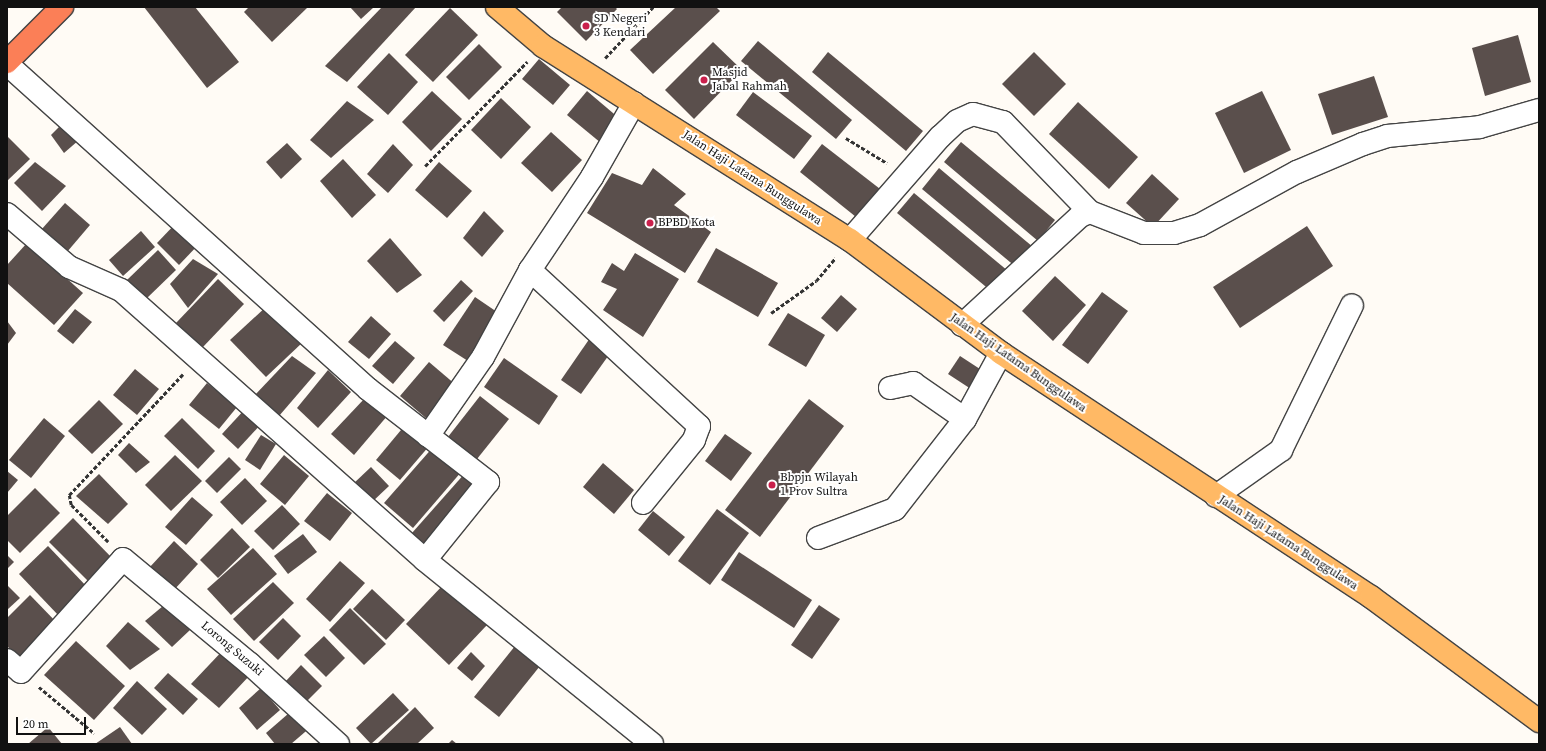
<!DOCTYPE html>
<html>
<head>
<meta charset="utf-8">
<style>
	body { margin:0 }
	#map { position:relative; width:1546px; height:751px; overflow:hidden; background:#fffbf5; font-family:"Source Serif 4",serif }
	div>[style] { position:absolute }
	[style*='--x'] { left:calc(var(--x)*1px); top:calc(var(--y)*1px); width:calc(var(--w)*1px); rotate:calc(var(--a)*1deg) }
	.building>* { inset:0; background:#5a4f4c }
	.path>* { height:2.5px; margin-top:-1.25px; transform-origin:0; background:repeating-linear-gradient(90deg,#333 0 4px,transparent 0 6px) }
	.roads { filter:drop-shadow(1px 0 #444) drop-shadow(-1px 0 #444) drop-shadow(0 1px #444) drop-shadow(0 -1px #444) }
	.minor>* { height:22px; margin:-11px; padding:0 11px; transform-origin:11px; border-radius:11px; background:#fff }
	.major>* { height:22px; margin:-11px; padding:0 11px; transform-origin:11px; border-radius:11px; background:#ffb965 }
	.highway>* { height:22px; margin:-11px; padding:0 11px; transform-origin:11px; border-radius:11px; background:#fb7f57 }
	.dots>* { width:11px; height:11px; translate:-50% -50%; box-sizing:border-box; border:2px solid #fff; border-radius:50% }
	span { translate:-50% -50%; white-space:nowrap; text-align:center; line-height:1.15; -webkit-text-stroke:4px #fff; paint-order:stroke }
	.poi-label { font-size:12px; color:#111 }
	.left { translate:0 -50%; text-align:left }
	.street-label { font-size:12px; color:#111 }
	.frame { position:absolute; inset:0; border:8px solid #111; pointer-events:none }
	.scale { position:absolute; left:16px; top:717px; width:70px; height:18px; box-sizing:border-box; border:2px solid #111; border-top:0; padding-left:5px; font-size:12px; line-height:14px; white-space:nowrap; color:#111; -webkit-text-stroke:3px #fff; paint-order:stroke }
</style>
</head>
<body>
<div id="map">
	<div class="building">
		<i style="clip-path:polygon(144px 7px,195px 7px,239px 62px,207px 88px)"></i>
		<i style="clip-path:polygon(249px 7px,308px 7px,272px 42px,244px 12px)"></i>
		<i style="clip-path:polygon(350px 7px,374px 7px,361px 19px)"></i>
		<i style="clip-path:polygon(382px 7px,416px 7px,347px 82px,325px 66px)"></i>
		<i style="clip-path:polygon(562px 7px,615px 7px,617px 9px,586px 41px,557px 12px)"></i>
		<i style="clip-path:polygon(676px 7px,716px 7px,720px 11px,653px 74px,630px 50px)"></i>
		<i style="clip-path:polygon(450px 8px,478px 35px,433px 82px,405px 55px)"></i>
		<i style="clip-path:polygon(1518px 35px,1531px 82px,1485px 96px,1472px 48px)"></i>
		<i style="clip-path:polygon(758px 41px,852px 120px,836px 139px,741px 61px)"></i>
		<i style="clip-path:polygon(713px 42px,742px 70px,694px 119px,665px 90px)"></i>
		<i style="clip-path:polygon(479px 44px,502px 67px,469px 100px,446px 77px)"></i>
		<i style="clip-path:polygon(828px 52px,923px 131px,906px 151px,812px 72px)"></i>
		<i style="clip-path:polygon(1034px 52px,1066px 84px,1034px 116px,1002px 84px)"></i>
		<i style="clip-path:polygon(389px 53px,418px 82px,388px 115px,357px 87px)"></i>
		<i style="clip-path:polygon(539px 59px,570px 85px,553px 105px,522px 79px)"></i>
		<i style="clip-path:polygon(1374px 76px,1388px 117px,1332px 135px,1318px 94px)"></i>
		<i style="clip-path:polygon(432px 91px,462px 119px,431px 151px,402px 122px)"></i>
		<i style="clip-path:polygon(587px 91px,620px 119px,601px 143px,567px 115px)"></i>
		<i style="clip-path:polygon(1262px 91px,1291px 150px,1244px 173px,1215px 113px)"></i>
		<i style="clip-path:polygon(753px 92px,812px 136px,794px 159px,736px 115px)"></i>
		<i style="clip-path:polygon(501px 98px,531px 127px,501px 159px,471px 130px)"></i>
		<i style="clip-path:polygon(347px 101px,374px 120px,331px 158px,310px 140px)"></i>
		<i style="clip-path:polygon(1078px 102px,1138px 157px,1109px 189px,1049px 134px)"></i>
		<i style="clip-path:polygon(65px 121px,79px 140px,64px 153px,51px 135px)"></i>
		<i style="clip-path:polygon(551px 132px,582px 160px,552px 192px,521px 163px)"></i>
		<i style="clip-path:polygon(7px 136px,30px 159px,7px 181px)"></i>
		<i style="clip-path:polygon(961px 142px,1055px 220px,1038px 241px,944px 162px)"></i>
		<i style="clip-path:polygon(287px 143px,302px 159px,281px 179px,266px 162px)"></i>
		<i style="clip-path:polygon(393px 144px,413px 165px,388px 193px,367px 174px)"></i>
		<i style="clip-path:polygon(822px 144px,884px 192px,861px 221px,800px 172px)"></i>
		<i style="clip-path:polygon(343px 159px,376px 195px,352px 218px,320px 181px)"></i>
		<i style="clip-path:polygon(35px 162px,66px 186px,42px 211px,14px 183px)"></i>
		<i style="clip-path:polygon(439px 162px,472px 191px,447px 218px,415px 190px)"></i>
		<i style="clip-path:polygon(653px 168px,686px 194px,674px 205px,711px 232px,685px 273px,587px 213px,612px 173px,642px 185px)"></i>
		<i style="clip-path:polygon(939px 168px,1033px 247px,1016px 267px,922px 189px)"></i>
		<i style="clip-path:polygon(1152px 174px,1179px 199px,1153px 227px,1126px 203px)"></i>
		<i style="clip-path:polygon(914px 193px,1008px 271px,991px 291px,897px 213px)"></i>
		<i style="clip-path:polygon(65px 203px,90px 225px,67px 252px,41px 230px)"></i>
		<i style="clip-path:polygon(484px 211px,504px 231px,482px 257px,463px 238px)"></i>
		<i style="clip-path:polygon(178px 221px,200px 243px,179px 265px,157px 243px)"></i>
		<i style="clip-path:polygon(1307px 226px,1333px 266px,1240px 328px,1213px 287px)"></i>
		<i style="clip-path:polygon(141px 231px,155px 247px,123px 276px,109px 260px)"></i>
		<i style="clip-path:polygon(390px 238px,422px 275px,397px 293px,367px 261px)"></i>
		<i style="clip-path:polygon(27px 243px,83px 293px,54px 325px,7px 283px,7px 265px)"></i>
		<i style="clip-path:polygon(716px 248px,778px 283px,758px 317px,697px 282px)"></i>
		<i style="clip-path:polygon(158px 250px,176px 270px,146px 299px,127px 280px)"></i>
		<i style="clip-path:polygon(635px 253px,679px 279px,643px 337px,603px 310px,617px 289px,601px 282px,612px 263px,624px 271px)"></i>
		<i style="clip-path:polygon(193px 259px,218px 274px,188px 308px,170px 284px)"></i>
		<i style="clip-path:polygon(1055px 276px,1086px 305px,1053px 341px,1022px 311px)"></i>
		<i style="clip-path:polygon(218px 279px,244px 304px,202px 348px,176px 323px)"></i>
		<i style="clip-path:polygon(461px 280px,473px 291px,444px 322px,433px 311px)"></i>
		<i style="clip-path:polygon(1102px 292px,1128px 311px,1088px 364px,1062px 345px)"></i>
		<i style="clip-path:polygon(841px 295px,857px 309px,837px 332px,821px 318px)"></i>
		<i style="clip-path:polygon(475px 297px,500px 314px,468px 361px,443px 345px)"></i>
		<i style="clip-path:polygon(268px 305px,303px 342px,266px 377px,230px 340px)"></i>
		<i style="clip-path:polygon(75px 309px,92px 322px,73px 344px,57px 331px)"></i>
		<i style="clip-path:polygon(788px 313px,825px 335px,806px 367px,768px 345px)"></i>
		<i style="clip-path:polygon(371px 316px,391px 334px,369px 359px,348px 342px)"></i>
		<i style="clip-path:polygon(7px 321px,16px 333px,7px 345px)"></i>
		<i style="clip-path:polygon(590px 338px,611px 352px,581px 394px,561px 380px)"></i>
		<i style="clip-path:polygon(395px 341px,415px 358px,393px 384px,372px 366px)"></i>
		<i style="clip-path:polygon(292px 356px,316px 373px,279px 416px,254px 396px)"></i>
		<i style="clip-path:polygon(960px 356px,983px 371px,971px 389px,948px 374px)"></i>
		<i style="clip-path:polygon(504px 358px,558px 396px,539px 425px,484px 387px)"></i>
		<i style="clip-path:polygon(429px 362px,456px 385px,427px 419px,400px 396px)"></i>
		<i style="clip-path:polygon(135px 369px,159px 389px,137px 415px,113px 395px)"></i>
		<i style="clip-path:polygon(328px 370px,351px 392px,318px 428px,297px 408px)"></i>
		<i style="clip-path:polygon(207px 383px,237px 407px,219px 429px,189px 405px)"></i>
		<i style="clip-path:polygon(480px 396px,509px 419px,473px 464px,444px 442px)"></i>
		<i style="clip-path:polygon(365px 398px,388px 415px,354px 455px,331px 434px)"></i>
		<i style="clip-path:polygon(809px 399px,844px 426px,760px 537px,725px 510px)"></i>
		<i style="clip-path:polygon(99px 400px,123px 424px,92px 454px,68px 431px)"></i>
		<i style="clip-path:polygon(246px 408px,262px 423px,238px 449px,222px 434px)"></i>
		<i style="clip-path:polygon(44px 418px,65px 436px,31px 478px,9px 460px)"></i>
		<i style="clip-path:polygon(182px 418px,215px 451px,198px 469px,164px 436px)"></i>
		<i style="clip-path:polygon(406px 424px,430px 445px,400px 480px,376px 460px)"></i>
		<i style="clip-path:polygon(725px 434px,752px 453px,731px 481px,705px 461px)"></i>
		<i style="clip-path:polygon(261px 435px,276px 444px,260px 470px,245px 460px)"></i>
		<i style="clip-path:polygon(129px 443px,150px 462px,136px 473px,118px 455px)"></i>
		<i style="clip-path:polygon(434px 446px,462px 471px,413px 528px,384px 503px)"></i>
		<i style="clip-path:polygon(175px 455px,202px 481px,171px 511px,145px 485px)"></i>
		<i style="clip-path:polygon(284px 455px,309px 476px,285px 505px,260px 484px)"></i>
		<i style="clip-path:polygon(229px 457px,241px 469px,217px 493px,205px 481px)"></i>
		<i style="clip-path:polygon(603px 463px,634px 490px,614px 514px,583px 487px)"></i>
		<i style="clip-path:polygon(371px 467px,389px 486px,371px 503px,353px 484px)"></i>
		<i style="clip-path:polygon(7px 471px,18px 480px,7px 493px)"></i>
		<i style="clip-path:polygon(466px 472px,483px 487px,430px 548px,412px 533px)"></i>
		<i style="clip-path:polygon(99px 474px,128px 504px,108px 524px,76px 496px)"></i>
		<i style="clip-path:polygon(245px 478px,267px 501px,242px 525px,220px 502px)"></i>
		<i style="clip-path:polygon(35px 488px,60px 513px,20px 553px,7px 540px,7px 516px)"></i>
		<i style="clip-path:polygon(327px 493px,352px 513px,330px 541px,304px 521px)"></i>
		<i style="clip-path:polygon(192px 497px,213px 515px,186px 545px,165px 527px)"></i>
		<i style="clip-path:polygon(282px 505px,300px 524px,273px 550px,254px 531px)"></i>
		<i style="clip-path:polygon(717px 509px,749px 533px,710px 585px,678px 561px)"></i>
		<i style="clip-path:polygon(653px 511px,685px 537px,669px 556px,638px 530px)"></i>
		<i style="clip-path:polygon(73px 518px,114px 560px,90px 583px,49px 542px)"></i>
		<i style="clip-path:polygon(232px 528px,250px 547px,218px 578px,200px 560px)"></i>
		<i style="clip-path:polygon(303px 534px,317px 552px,288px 574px,274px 556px)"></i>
		<i style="clip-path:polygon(174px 541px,198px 564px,173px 591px,149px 568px)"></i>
		<i style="clip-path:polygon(48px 546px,89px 589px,59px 616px,19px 574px)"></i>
		<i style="clip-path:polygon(253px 548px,277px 574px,231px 615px,207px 589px)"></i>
		<i style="clip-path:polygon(739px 552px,812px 600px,794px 628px,721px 580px)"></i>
		<i style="clip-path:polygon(7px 555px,14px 562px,7px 569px)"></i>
		<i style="clip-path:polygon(340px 561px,365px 583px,330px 622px,306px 599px)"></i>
		<i style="clip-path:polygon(273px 582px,294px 603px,254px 641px,233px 619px)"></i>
		<i style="clip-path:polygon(444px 584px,487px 625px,449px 665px,406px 624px)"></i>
		<i style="clip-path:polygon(7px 585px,20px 598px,7px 610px)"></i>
		<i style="clip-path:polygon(372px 589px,405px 620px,386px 640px,353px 609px)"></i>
		<i style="clip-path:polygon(30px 595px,60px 626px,23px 662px,7px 646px,7px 618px)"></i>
		<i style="clip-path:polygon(819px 605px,840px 619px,812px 659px,791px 645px)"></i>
		<i style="clip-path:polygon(163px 606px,190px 630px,172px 647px,145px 621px)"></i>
		<i style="clip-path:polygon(350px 608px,386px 644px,364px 665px,329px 630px)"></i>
		<i style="clip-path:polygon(283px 618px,301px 636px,278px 660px,259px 642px)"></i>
		<i style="clip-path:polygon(128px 622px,160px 649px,130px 670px,106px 646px)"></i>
		<i style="clip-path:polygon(324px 636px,345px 658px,326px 677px,304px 655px)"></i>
		<i style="clip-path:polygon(76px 641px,125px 686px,94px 720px,44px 675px)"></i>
		<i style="clip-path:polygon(519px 641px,544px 661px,499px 717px,474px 697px)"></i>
		<i style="clip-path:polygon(227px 646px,252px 673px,219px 708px,191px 684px)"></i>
		<i style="clip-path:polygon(471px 652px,485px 666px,472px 681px,457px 668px)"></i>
		<i style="clip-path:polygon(301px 665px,322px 686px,306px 702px,285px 682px)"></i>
		<i style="clip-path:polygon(168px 673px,198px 699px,183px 715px,154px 688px)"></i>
		<i style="clip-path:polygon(137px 681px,167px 709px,142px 735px,113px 708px)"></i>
		<i style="clip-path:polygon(261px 688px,280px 710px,257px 730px,239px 708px)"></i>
		<i style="clip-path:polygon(393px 693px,409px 710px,371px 744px,356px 728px)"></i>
		<i style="clip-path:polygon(296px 707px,312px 726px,291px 744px,275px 744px,266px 733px)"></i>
		<i style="clip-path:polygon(415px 707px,434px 728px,417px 744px,377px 744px)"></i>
		<i style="clip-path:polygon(48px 727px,62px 744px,28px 744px)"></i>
		<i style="clip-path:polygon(120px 727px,132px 744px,95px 744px)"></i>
		<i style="clip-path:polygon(452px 740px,457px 744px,448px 744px)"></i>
	</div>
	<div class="path">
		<i style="--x:605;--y:58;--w:70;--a:-46.7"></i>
		<i style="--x:846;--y:138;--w:48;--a:31.4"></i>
		<i style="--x:425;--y:166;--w:146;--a:-45.6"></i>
		<i style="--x:771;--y:313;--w:55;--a:-35.4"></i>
		<i style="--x:816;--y:281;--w:30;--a:-50"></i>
		<i style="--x:108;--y:542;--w:52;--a:-135"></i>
		<i style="--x:71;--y:505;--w:10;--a:-101"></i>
		<i style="--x:69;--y:495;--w:166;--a:-46.7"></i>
		<i style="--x:39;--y:687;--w:72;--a:39.9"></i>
	</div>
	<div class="roads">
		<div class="minor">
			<i style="--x:7;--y:64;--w:486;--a:42"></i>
			<i style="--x:368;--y:389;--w:152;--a:37.8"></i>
			<i style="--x:488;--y:482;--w:100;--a:128.9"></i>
			<i style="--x:7;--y:214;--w:82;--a:40.5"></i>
			<i style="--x:69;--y:267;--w:57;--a:23.9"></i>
			<i style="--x:121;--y:290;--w:407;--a:41.6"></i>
			<i style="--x:425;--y:560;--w:292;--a:39"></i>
			<i style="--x:850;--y:240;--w:137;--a:-48.9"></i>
			<i style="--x:940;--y:137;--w:23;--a:-43"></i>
			<i style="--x:957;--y:121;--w:17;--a:-24"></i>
			<i style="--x:973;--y:114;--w:31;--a:15"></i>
			<i style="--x:1003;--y:122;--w:125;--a:46"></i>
			<i style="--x:530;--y:270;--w:230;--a:42.7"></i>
			<i style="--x:699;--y:426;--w:15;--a:110"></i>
			<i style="--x:694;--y:440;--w:81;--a:129"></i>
			<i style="--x:962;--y:325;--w:161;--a:-42.7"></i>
			<i style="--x:1080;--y:216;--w:11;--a:-22"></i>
			<i style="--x:1090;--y:212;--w:58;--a:21.3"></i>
			<i style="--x:1144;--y:233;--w:30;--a:0"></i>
			<i style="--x:1174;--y:233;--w:27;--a:-17"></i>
			<i style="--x:1200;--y:225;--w:111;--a:-28.7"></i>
			<i style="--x:1297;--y:172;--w:72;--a:-23"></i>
			<i style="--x:1363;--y:144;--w:25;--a:-18"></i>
			<i style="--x:1387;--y:136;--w:93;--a:-5.5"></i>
			<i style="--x:1480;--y:127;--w:61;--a:-16.1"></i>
			<i style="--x:890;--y:388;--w:24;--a:-12"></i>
			<i style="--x:913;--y:383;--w:63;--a:34.7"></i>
			<i style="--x:428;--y:436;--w:96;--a:-55.2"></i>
			<i style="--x:483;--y:357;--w:99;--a:-61.6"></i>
			<i style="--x:530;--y:270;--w:112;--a:-56.3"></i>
			<i style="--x:592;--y:177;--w:85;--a:-60.4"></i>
			<i style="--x:1216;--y:496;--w:80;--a:-35.3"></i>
			<i style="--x:1281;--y:450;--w:161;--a:-63.9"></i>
			<i style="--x:818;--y:538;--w:82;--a:-20.6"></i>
			<i style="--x:895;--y:509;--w:114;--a:-52.1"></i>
			<i style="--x:965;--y:419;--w:75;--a:-61.4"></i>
			<i style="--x:7;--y:660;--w:18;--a:41"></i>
			<i style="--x:21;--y:672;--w:152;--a:-47.9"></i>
			<i style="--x:123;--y:559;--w:165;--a:39.6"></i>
			<i style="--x:250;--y:664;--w:119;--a:42.3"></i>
		</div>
		<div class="major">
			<i style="--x:497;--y:7;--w:60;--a:40.3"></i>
			<i style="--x:543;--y:46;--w:363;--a:32.3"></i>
			<i style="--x:850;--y:240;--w:189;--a:36.8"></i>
			<i style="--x:1001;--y:353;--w:443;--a:33.4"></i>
			<i style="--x:1371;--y:597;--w:209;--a:36.4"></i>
		</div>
		<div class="highway">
			<i style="--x:7;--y:62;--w:78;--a:-45"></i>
		</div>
	</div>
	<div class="dots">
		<i style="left:586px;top:26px;background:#ca204c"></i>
		<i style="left:704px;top:80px;background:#ca204c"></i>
		<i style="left:650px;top:223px;background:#ca204c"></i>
		<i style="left:772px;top:485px;background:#ca204c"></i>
	</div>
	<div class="poi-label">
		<span class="left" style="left:594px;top:26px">SD Negeri<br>3 Kendari</span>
		<span class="left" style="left:712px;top:80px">Masjid<br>Jabal Rahmah</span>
		<span class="left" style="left:658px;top:223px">BPBD Kota</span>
		<span class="left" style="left:780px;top:485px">Bbpjn Wilayah<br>1 Prov Sultra</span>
	</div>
	<div class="street-label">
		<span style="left:752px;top:178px;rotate:33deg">Jalan Haji Latama Bunggulawa</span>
		<span style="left:1018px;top:363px;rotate:35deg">Jalan Haji Latama Bunggulawa</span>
		<span style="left:1288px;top:543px;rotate:33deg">Jalan Haji Latama Bunggulawa</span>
		<span style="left:232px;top:649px;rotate:40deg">Lorong Suzuki</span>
	</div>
	<div class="frame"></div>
	<div class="scale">20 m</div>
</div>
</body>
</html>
